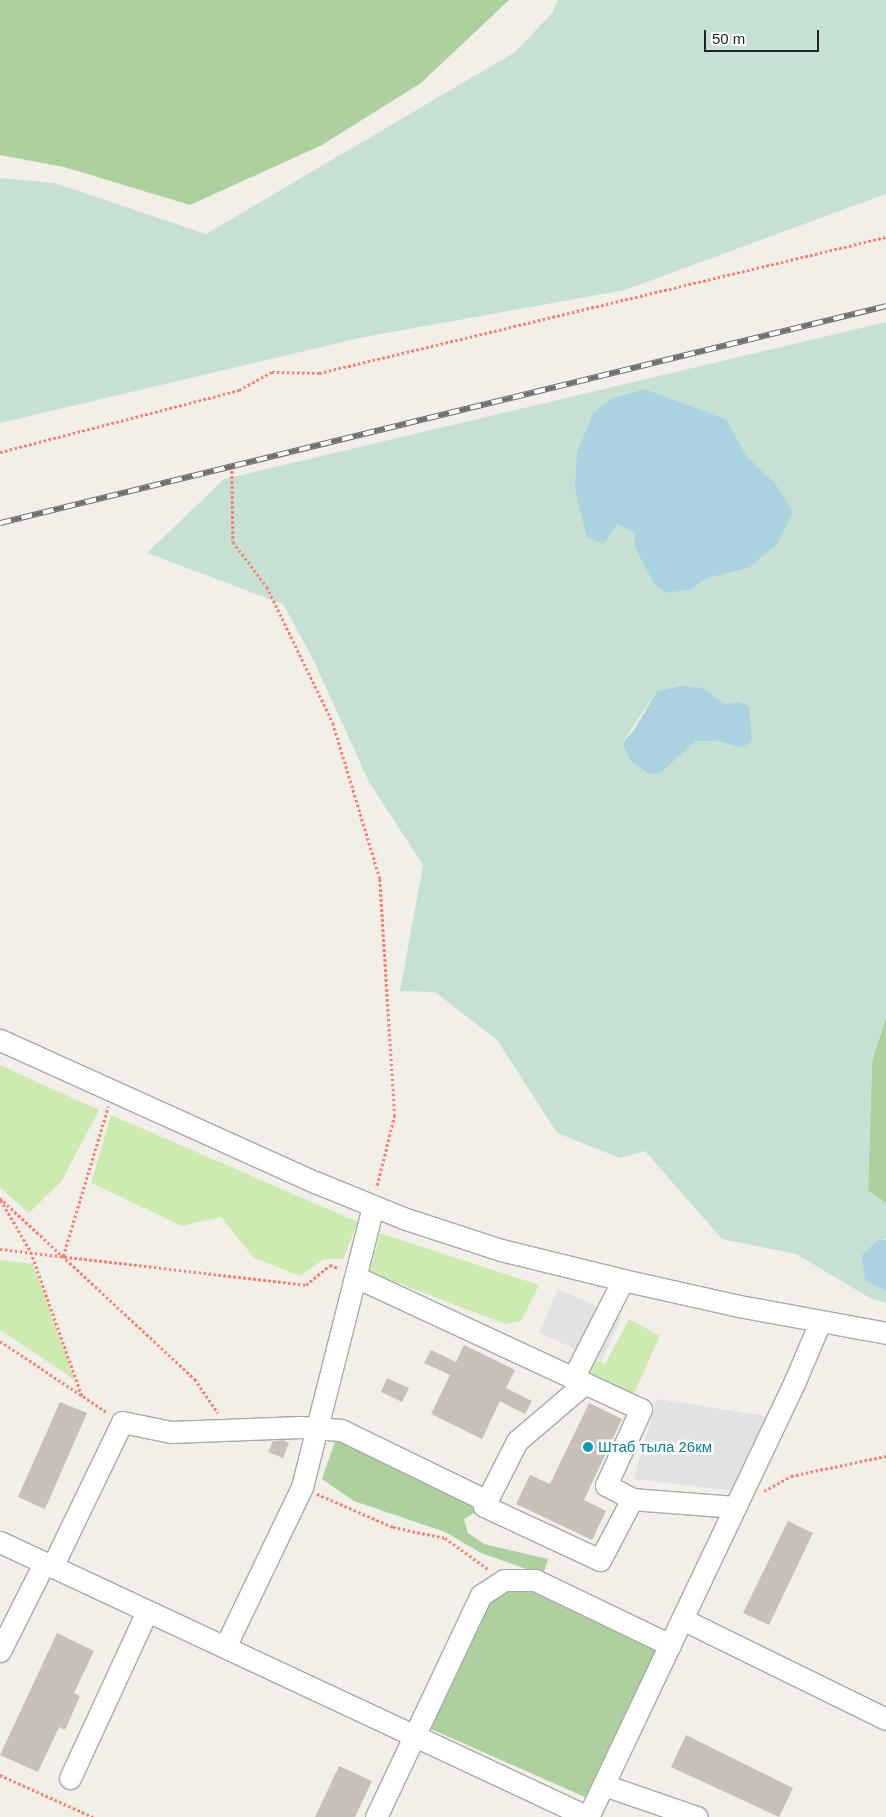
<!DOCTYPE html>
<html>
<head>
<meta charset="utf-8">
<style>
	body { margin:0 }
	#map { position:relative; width:886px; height:1817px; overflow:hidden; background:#f2efe9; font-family:Helvetica,sans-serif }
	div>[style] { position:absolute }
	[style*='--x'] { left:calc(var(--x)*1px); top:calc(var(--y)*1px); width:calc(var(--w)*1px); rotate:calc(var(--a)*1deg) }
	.grass>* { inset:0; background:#cdebb0 }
	.forest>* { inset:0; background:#add19e }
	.wetland>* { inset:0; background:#c6e0d4 }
	.parking>* { inset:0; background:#e2e2e2 }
	.water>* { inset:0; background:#aad3df }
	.building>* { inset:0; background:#c7bfb8 }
	.path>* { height:2.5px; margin-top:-1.25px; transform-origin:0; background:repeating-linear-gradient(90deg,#fa8072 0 2.5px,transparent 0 5px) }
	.roads { filter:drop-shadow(1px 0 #a9a9a9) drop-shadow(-1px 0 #a9a9a9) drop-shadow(0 1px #a9a9a9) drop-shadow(0 -1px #a9a9a9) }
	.minor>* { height:21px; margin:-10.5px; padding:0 10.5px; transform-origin:10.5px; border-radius:10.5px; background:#fff }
	.rail>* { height:5.5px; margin-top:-2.75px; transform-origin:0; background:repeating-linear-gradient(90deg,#fff 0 11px,#707070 0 22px); box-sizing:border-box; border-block:1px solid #707070 }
	.dots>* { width:14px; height:14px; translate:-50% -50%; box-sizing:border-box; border:2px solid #fff; border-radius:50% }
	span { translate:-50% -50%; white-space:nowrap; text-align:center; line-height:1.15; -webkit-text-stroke:5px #fff; paint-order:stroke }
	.culture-label { font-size:15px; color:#0d838f }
	.left { translate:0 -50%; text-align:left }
	.scale { position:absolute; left:704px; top:30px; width:115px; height:22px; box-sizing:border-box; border:2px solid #222; border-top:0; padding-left:6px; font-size:15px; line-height:18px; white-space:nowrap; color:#222; -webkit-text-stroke:4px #fff; paint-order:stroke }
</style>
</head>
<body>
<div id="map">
	<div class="grass">
		<i style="clip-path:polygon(0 1065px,99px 1110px,61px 1182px,29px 1213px,0 1188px)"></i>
		<i style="clip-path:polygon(111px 1115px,358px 1222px,343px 1259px,324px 1259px,300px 1276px,254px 1258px,221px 1217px,182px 1226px,91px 1183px)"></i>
		<i style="clip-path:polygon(380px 1233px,539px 1285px,521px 1321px,505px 1324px,369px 1272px)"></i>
		<i style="clip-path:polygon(0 1260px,33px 1264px,75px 1380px,0 1330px)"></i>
		<i style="clip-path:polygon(629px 1319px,660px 1336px,632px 1398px,584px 1376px,592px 1358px,605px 1364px)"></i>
	</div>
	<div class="forest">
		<i style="clip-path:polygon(0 0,509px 0,421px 83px,322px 145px,190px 205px,64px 167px,0 155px)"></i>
		<i style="clip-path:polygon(886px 1017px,886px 1203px,868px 1191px,872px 1061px)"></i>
		<i style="clip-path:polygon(337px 1435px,473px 1499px,476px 1512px,464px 1519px,468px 1533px,484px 1544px,548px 1559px,543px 1575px,481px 1553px,445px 1532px,354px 1501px,322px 1479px)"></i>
		<i style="clip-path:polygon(533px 1586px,657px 1651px,585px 1797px,424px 1726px,484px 1600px,498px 1587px)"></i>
	</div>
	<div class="wetland">
		<i style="clip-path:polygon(558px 0,886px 0,886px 194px,625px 290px,364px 337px,0 423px,0 178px,55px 183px,206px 234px,515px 52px,552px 13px)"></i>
		<i style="clip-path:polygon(evenodd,886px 322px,886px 1017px,872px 1061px,868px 1191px,886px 1203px,886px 1239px,879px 1239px,865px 1279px,886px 1291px,886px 1303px,870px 1298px,796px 1254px,722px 1239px,645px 1151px,620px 1158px,557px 1133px,497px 1040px,435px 992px,400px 991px,423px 865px,369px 782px,313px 659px,283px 604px,147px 553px,224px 479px,886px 322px,645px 389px,726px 419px,746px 455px,775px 483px,748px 568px,705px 579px,690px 590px,665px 593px,654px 584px,636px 547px,635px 533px,617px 524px,645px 389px,886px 322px,703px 688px,725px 704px,738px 702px,743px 748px,716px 741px,696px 741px,661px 773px,622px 743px,657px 691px,703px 688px)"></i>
	</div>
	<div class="parking">
		<i style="clip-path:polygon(558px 1289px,621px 1317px,602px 1361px,539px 1333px)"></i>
		<i style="clip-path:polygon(657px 1399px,770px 1417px,734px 1491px,634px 1479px)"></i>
	</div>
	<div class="water">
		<i style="clip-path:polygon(645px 389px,726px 419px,746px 455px,775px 483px,793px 512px,777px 544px,748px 568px,705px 579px,690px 590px,665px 593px,654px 584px,635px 547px,635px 533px,617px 524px,604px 544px,587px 537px,579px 507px,575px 488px,577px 452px,594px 412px,613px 398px)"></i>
		<i style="clip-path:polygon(681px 686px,703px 688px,725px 704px,738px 702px,749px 706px,752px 740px,743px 748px,716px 741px,696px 741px,661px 773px,649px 774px,632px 762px,622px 743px,634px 730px,657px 691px)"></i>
		<i style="clip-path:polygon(879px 1239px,886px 1240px,886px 1291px,865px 1280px,862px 1255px)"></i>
	</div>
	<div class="building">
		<i style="clip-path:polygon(464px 1345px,515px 1370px,506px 1388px,532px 1401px,525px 1414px,500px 1401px,482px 1439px,431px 1414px,450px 1375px,424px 1363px,431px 1350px,456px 1362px)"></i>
		<i style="clip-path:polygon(387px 1378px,409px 1388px,402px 1402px,381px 1392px)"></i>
		<i style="clip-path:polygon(60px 1402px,87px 1413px,45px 1509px,18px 1497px)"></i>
		<i style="clip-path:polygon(589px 1403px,622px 1419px,584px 1500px,606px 1511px,592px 1540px,516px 1504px,530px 1475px,550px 1484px)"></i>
		<i style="clip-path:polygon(283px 1440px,289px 1443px,283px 1458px,268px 1452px,273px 1441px)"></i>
		<i style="clip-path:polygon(788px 1521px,813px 1533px,769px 1625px,743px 1613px)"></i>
		<i style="clip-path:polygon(57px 1633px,94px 1651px,74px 1693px,80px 1696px,65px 1730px,59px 1727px,38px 1772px,0 1755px)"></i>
		<i style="clip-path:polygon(686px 1735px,793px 1788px,779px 1817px,671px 1767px)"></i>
		<i style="clip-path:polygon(339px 1766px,372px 1781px,355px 1817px,315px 1817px)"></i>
	</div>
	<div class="path">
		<i style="--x:0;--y:452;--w:247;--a:-14.5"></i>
		<i style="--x:239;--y:390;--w:38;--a:-29"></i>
		<i style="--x:272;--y:372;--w:47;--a:1.2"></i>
		<i style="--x:319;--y:373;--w:583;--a:-13.49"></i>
		<i style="--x:232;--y:466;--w:76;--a:89.2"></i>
		<i style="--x:233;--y:542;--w:56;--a:52.9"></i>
		<i style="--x:267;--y:587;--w:151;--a:64.1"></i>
		<i style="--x:333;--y:723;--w:163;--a:73.2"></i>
		<i style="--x:380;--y:879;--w:236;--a:86.4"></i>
		<i style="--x:395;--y:1115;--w:75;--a:103.9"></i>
		<i style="--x:0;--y:1198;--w:266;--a:42.9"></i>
		<i style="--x:195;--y:1379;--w:41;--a:55.9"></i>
		<i style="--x:1;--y:1200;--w:60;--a:60"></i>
		<i style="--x:31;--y:1252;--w:153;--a:70.5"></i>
		<i style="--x:0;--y:1249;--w:308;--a:6.7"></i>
		<i style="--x:306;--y:1285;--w:31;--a:-40"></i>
		<i style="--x:330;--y:1265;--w:9;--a:21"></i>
		<i style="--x:63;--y:1256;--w:156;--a:-73.2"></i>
		<i style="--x:0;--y:1341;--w:130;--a:33.7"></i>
		<i style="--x:764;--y:1491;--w:31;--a:-29"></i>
		<i style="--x:791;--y:1476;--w:97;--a:-11.9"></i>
		<i style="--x:317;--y:1494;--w:83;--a:23.5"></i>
		<i style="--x:393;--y:1527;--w:53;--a:11.9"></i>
		<i style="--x:445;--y:1538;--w:53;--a:35.8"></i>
		<i style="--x:0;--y:1775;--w:102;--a:24.3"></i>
	</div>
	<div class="roads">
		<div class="minor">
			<i style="--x:0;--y:1040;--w:346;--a:24.3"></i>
			<i style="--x:315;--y:1182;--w:95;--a:22.2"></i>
			<i style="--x:403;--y:1218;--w:103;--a:18.1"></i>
			<i style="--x:501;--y:1250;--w:126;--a:13.8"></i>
			<i style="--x:623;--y:1280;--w:119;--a:12.6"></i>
			<i style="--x:739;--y:1306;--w:149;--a:10.4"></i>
			<i style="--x:356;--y:1277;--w:314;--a:24.9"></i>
			<i style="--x:641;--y:1409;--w:84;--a:114.7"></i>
			<i style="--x:606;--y:1485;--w:30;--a:28"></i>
			<i style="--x:573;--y:1378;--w:110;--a:-63"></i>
			<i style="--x:585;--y:1383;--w:89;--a:139.5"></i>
			<i style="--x:517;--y:1441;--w:73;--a:116.9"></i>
			<i style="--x:484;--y:1506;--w:128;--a:25"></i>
			<i style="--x:600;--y:1560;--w:69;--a:-62.3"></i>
			<i style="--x:632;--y:1499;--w:103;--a:4.4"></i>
			<i style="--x:0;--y:1542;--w:649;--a:25.06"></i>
			<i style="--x:52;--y:1567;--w:161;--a:-64.2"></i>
			<i style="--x:122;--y:1422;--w:50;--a:11.5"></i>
			<i style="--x:171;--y:1432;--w:129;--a:-2.2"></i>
			<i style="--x:300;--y:1427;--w:41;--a:4.2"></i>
			<i style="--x:341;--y:1430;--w:162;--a:25.9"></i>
			<i style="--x:682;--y:1619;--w:227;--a:26.1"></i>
			<i style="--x:225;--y:1647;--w:178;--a:-64.3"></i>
			<i style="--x:302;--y:1487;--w:290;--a:-75.8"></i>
			<i style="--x:0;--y:1651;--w:98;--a:-63.4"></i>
			<i style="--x:70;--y:1778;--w:184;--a:-65.2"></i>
			<i style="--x:604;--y:1785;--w:98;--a:19"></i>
			<i style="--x:376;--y:1817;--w:246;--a:-64.7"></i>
			<i style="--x:481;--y:1595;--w:27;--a:-33"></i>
			<i style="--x:504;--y:1580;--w:31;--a:0"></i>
			<i style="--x:535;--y:1580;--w:150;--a:25.7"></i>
			<i style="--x:588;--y:1817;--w:483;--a:-64.6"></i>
			<i style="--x:795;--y:1381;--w:64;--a:-67"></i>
		</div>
	</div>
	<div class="rail">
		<i style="--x:0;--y:523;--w:912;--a:-13.76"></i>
	</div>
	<div class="dots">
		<i style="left:588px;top:1447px;background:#0f9aa8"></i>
	</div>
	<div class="culture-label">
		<span class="left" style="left:598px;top:1447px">Штаб тыла 26км</span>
	</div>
	<div class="scale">50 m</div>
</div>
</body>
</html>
